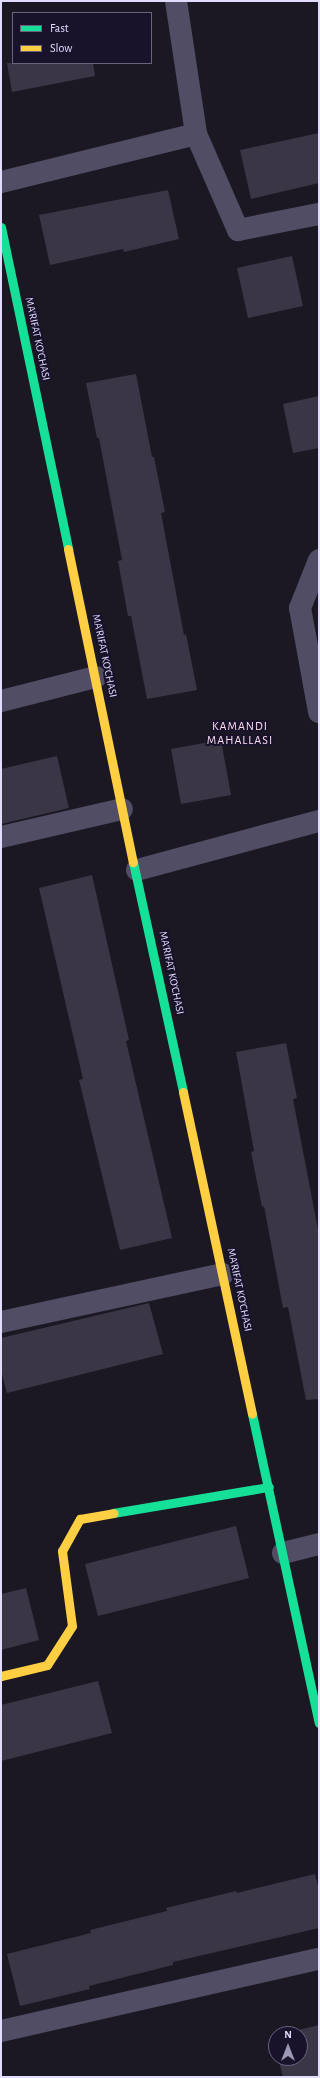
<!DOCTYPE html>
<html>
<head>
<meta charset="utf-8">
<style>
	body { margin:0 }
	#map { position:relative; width:320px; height:2078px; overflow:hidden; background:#1b1824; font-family:"Alegreya Sans",sans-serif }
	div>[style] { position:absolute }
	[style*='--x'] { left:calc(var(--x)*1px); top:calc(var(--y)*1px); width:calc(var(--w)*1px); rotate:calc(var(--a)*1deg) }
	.building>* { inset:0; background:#3a3646 }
	.street>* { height:22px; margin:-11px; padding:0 11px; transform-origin:11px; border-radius:11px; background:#504d64 }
	.fast>* { height:9px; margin:-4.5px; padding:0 4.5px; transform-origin:4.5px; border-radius:4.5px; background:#16e098 }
	.slow>* { height:9px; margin:-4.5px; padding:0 4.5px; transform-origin:4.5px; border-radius:4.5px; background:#ffcf43 }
	span { translate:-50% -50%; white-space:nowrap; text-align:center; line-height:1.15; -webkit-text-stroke:4px #18122a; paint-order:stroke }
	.street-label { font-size:11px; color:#e2dcfe }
	.neighbourhood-label { font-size:12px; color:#fedef0; letter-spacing:1px }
	.frame { position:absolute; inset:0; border:2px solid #e2dcfe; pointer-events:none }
	.legend { position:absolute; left:12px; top:12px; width:140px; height:52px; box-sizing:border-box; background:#18122a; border:1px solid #69637f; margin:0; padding:5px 7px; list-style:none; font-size:12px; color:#e2dcfe }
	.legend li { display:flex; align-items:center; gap:8px; height:20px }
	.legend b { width:20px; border:1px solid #69637f }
	.north { position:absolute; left:268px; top:2026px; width:40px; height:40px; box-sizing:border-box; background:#18122a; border:1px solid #69637f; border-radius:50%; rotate:0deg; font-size:11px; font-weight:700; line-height:16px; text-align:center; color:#e2dcfe }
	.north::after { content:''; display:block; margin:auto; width:14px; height:18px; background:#9c97b2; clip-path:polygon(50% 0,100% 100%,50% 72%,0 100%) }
</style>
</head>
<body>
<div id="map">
	<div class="building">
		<i style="clip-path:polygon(7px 63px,93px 63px,95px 76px,12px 92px)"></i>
		<i style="clip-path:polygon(319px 133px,319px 183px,251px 199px,240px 150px)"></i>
		<i style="clip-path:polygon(168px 190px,179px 239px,124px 252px,123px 249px,50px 265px,39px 215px)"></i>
		<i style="clip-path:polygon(292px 256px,303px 306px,248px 318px,237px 268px)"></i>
		<i style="clip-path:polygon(136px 374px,152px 457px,154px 457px,165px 512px,161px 513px,184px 635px,186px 634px,197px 690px,147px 699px,131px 616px,128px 616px,118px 561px,122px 560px,99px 438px,97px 438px,86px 383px)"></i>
		<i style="clip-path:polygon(319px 396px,319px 448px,293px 453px,283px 404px)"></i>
		<i style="clip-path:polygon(221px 740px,231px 795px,181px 804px,171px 749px)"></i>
		<i style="clip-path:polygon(57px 756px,69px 808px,1px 824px,1px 769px)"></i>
		<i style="clip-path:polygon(92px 875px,129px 1040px,126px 1041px,172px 1238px,120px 1250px,79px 1080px,83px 1079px,39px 888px)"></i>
		<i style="clip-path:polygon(286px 1043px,297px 1098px,293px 1099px,319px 1235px,319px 1399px,306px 1400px,288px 1307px,283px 1308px,264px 1206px,262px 1207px,251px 1152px,254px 1151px,236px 1052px)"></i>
		<i style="clip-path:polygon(149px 1303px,163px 1354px,7px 1393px,1px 1370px,1px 1338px)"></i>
		<i style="clip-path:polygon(236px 1526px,249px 1578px,98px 1616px,85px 1564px)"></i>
		<i style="clip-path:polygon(26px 1588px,39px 1640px,1px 1650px,1px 1594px)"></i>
		<i style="clip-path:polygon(98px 1681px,112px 1733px,1px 1761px,1px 1705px)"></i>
		<i style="clip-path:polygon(315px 1874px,319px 1891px,319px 1928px,173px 1962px,173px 1965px,89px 1986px,90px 1989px,20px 2006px,7px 1954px,91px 1933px,90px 1930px,167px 1911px,166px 1908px,236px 1891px,237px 1893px)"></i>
		<i style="clip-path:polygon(319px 2025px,319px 2077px,283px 2077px,278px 2058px,300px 2058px,300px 2034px,282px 2034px)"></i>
	</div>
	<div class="street">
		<i style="--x:176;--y:1;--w:134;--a:81.4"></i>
		<i style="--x:196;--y:134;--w:105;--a:66.4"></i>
		<i style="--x:238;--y:230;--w:83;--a:-11.2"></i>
		<i style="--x:1;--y:182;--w:201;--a:-13.8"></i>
		<i style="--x:319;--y:560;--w:52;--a:111.6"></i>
		<i style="--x:300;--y:608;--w:106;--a:79.6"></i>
		<i style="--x:1;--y:701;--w:98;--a:-14.2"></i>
		<i style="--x:1;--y:837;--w:124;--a:-13"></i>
		<i style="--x:137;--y:870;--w:188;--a:-15.1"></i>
		<i style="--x:1;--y:1322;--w:227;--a:-12.2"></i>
		<i style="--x:283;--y:1553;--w:37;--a:-14"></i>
		<i style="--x:1;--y:2031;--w:326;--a:-12.8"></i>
	</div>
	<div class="fast">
		<i style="--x:1;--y:227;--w:329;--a:78.2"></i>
		<i style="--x:133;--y:862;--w:235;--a:77.7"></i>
		<i style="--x:252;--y:1414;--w:316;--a:77.8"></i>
		<i style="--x:113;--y:1513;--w:158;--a:-9.5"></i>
	</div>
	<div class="slow">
		<i style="--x:68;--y:549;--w:320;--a:78.3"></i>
		<i style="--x:183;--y:1092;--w:329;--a:77.9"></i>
		<i style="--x:1;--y:1676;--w:47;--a:-13.4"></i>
		<i style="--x:47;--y:1665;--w:46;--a:-57.3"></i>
		<i style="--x:72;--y:1626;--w:76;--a:-97.6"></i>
		<i style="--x:62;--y:1551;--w:37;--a:-61"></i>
		<i style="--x:80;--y:1519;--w:34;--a:-10"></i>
	</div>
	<div class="street-label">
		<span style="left:37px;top:339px;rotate:78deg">MA'RIFAT KO'CHASI</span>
		<span style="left:104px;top:656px;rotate:78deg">MA'RIFAT KO'CHASI</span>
		<span style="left:171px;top:973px;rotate:78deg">MA'RIFAT KO'CHASI</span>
		<span style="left:239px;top:1290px;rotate:78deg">MA'RIFAT KO'CHASI</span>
	</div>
	<div class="neighbourhood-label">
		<span style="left:240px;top:734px">KAMANDI<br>MAHALLASI</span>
	</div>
	<div class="frame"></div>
	<ul class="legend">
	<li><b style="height:5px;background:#16e098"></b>Fast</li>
	<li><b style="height:5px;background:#ffcf43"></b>Slow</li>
	</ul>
	<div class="north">N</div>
</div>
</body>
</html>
